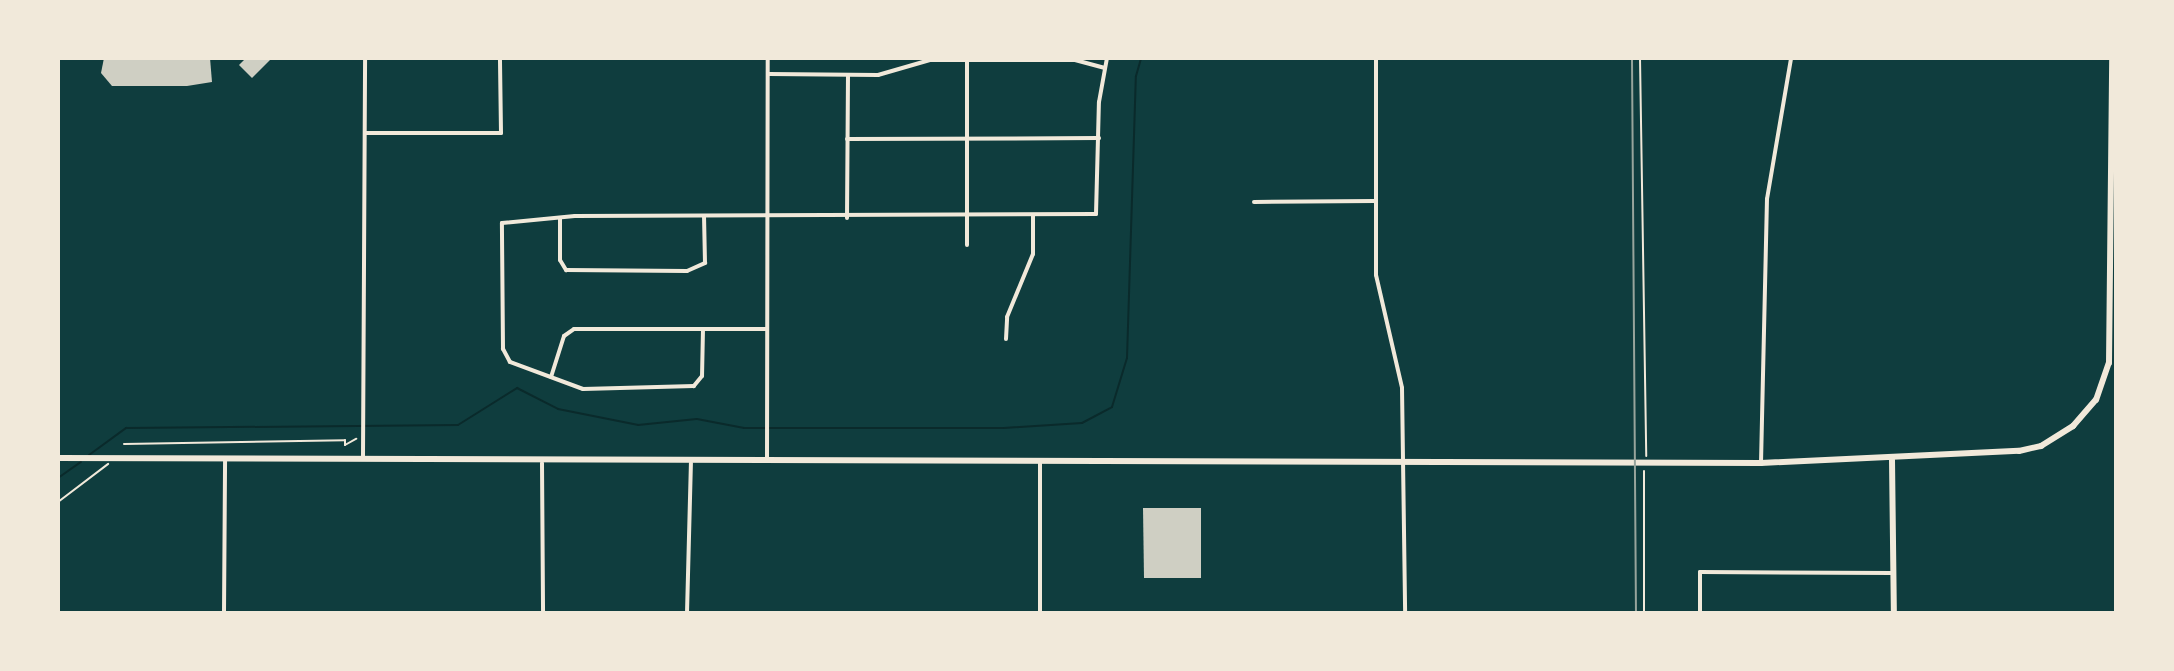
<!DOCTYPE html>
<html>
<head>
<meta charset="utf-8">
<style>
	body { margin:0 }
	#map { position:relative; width:2174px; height:671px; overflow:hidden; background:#0f3d3e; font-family:Figtree,sans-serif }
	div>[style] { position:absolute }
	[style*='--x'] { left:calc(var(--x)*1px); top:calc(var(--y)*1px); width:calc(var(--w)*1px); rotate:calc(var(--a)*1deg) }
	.stream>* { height:2px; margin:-1px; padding:0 1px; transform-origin:1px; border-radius:1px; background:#0a2a2b }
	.building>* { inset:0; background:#cfcfc3 }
	.path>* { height:2px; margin:-1px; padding:0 1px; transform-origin:1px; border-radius:1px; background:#f1e9da }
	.minor>* { height:4px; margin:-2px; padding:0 2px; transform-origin:2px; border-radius:2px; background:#f1e9da }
	.tertiary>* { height:6px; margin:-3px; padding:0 3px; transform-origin:3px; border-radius:3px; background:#f1e9da }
	.rail>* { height:2px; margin:-1px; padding:0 1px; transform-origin:1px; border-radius:1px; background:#97a49c }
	span { translate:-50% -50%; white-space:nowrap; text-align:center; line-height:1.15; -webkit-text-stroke:7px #f1e9da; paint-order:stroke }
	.frame { position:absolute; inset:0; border:60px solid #f1e9da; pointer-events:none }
</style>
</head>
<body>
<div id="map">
	<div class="stream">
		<i style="--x:89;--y:455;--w:46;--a:-36.1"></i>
		<i style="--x:126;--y:428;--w:332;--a:-0.5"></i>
		<i style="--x:458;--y:425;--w:70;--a:-32.1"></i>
		<i style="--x:517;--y:388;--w:46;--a:27.1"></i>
		<i style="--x:558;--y:409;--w:82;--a:11.3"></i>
		<i style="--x:638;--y:425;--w:59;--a:-5.8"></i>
		<i style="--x:697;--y:419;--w:48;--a:10.8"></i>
		<i style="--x:744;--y:428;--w:260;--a:0"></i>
		<i style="--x:1004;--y:428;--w:78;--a:-3.7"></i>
		<i style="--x:1082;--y:423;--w:34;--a:-28"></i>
		<i style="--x:1112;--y:407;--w:51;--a:-73"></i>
		<i style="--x:1127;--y:358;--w:282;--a:-88.2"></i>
		<i style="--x:1136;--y:76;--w:19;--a:-74"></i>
		<i style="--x:58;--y:478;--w:28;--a:-35"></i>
	</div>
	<div class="building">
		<i style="clip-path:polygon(210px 58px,212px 82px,187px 86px,112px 86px,101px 73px,104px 58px)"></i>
		<i style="clip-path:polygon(246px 58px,272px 58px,252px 78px,239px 65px)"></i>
		<i style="clip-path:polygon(1143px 508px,1201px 508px,1201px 578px,1144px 578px)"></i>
	</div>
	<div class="path">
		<i style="--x:1640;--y:58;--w:398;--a:89.1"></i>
		<i style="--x:124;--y:444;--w:221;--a:-1"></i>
		<i style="--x:345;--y:440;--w:5;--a:90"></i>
		<i style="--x:345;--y:445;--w:13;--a:-29"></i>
		<i style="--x:58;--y:502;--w:63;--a:-37.2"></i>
		<i style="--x:1644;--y:613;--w:142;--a:-90"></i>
	</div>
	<div class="minor">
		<i style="--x:1376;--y:58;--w:217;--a:90"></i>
		<i style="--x:1376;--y:275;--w:116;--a:77"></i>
		<i style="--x:1402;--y:388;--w:225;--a:89.2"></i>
		<i style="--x:967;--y:60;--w:185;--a:90"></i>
		<i style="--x:769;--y:74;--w:109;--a:0.5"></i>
		<i style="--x:878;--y:75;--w:54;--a:-16.1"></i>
		<i style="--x:930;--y:60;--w:145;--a:0"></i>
		<i style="--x:1075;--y:60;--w:30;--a:15"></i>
		<i style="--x:365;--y:133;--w:136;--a:0"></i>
		<i style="--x:501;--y:133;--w:75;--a:-90.8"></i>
		<i style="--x:847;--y:139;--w:252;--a:-0.2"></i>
		<i style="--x:1254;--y:202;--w:121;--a:-0.5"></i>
		<i style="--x:847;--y:218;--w:143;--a:-89.6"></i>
		<i style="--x:560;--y:219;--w:41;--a:90"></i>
		<i style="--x:560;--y:260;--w:12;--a:59"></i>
		<i style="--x:566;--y:270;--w:121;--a:0.5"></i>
		<i style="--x:687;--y:271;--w:20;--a:-24"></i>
		<i style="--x:705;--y:263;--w:46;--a:-91.2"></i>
		<i style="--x:703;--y:329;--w:47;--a:91.2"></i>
		<i style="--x:702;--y:376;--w:13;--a:129"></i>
		<i style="--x:694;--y:386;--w:111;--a:178.5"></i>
		<i style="--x:583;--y:389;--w:78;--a:-159.7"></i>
		<i style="--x:510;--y:362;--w:15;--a:-118"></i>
		<i style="--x:503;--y:349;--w:126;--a:-90.5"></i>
		<i style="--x:502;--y:223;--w:73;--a:-5.5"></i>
		<i style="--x:575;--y:216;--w:521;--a:-0.22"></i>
		<i style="--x:1096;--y:214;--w:112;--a:-88.5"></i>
		<i style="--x:1099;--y:102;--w:45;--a:-79.7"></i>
		<i style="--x:1006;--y:339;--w:22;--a:-87"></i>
		<i style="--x:1007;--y:317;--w:68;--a:-67.6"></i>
		<i style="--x:1033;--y:254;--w:38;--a:-90"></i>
		<i style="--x:551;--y:377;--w:43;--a:-72.4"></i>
		<i style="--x:564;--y:336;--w:12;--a:-35"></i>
		<i style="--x:574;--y:329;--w:192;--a:0"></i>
		<i style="--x:363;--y:456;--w:398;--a:-89.7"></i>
		<i style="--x:767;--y:459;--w:401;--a:-89.9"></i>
		<i style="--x:542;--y:463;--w:150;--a:89.6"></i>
		<i style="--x:1761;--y:463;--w:264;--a:-88.7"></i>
		<i style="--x:1767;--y:199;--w:143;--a:-80.3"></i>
		<i style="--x:224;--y:613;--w:155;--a:-89.6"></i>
		<i style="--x:687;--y:613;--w:150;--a:-88.5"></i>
		<i style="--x:1040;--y:613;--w:150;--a:-90"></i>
		<i style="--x:1700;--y:613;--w:41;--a:-90"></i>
		<i style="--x:1700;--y:572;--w:192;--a:0.3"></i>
	</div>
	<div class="tertiary">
		<i style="--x:58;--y:458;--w:1703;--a:0.17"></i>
		<i style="--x:1761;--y:463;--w:258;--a:-2.7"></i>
		<i style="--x:2019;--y:451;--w:23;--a:-13"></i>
		<i style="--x:2041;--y:446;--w:38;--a:-32"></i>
		<i style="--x:2073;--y:426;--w:35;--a:-49"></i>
		<i style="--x:2096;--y:400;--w:39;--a:-71"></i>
		<i style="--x:2109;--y:363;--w:305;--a:-89.4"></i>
		<i style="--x:1892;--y:460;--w:153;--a:89.3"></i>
	</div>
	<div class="rail">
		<i style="--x:1632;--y:58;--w:555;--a:89.59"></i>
	</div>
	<div class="frame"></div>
</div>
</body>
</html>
